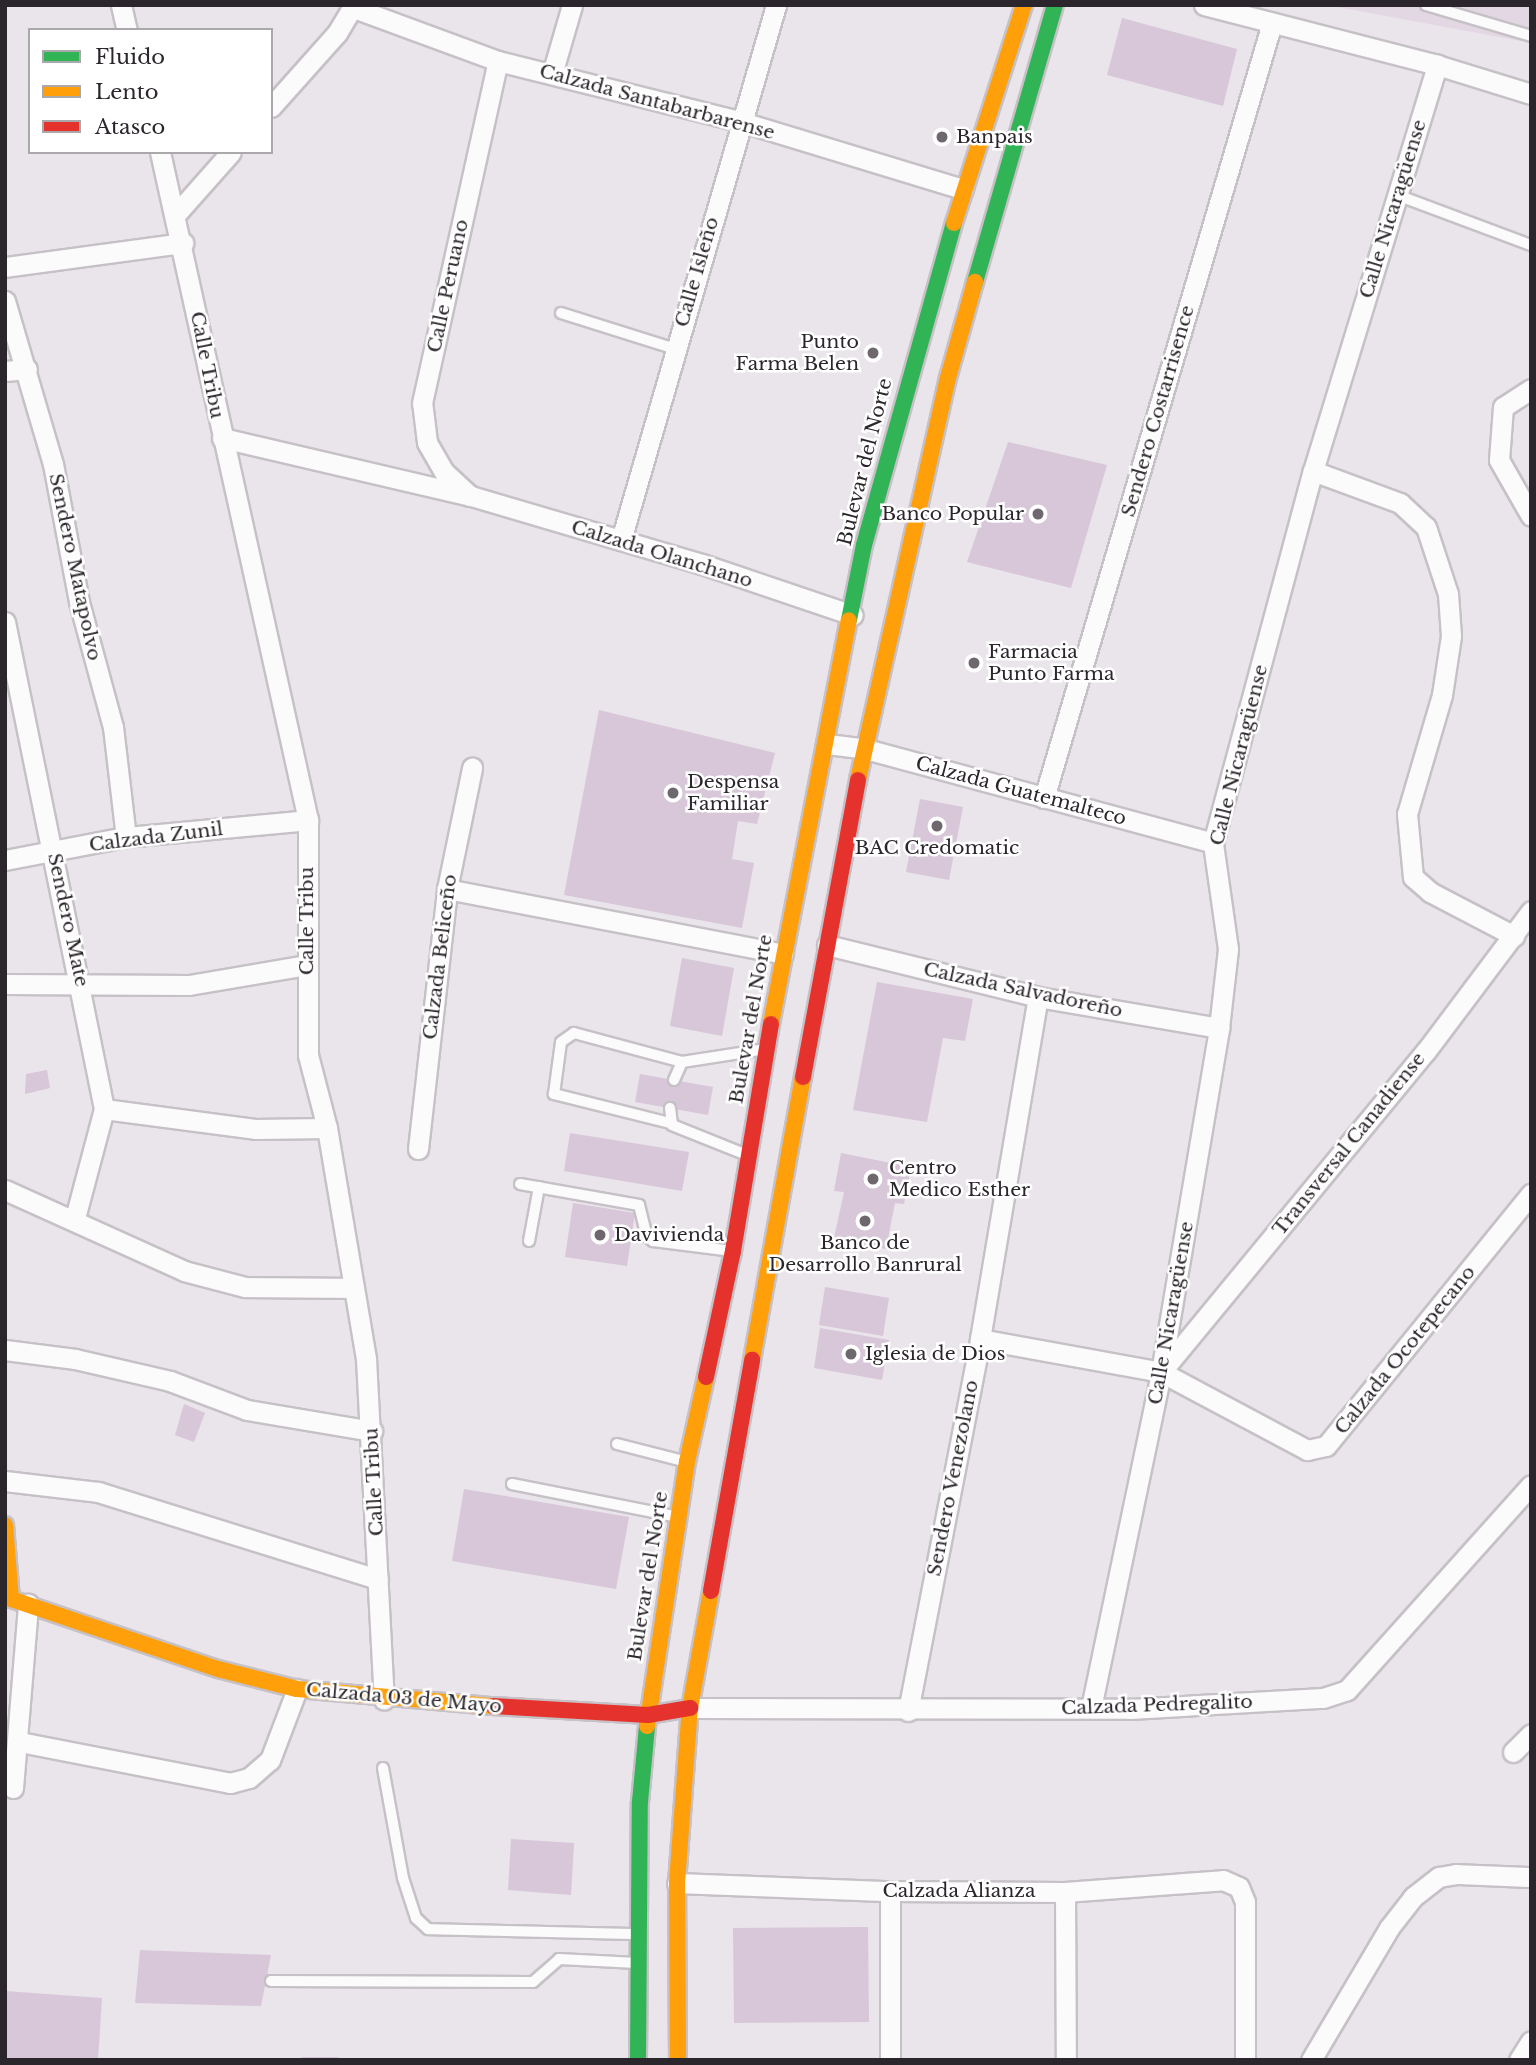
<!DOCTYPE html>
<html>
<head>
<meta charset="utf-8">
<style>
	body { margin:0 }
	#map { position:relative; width:1536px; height:2065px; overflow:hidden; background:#eae4eb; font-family:"Libre Baskerville",serif }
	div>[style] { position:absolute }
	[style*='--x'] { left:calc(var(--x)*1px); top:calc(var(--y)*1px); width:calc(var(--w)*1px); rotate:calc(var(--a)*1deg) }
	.built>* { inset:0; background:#e3d7e4 }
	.building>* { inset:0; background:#d7c7d9 }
	.roads { filter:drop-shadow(2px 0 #c6c1c6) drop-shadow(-2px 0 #c6c1c6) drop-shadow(0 2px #c6c1c6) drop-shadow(0 -2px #c6c1c6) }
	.lane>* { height:10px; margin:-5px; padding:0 5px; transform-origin:5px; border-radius:5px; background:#fcfbfc }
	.street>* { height:19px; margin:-9.5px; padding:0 9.5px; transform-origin:9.5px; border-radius:9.5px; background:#fcfbfc }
	.fast>* { height:16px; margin:-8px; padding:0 8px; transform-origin:8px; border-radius:8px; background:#30b455 }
	.slow>* { height:16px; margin:-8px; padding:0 8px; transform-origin:8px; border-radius:8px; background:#ff9f0a }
	.jam>* { height:16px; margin:-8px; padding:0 8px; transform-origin:8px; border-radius:8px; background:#e5322d }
	.dots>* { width:19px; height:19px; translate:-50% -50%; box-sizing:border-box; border:4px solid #fff; border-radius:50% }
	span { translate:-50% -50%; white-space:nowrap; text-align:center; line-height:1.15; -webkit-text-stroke:5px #fff; paint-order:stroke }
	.street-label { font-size:19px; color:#2b262b }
	.poi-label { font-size:19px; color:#2b262b }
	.left { translate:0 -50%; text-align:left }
	.right { translate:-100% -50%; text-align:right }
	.frame { position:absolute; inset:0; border:7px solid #2b262b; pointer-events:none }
	.legend { position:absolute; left:28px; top:28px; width:245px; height:126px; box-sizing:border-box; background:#fff; border:2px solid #aaa8aa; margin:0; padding:9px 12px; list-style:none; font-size:21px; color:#2b262b }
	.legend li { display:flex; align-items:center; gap:14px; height:35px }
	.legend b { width:35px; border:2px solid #aaa8aa }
</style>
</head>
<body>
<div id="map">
	<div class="built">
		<i style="clip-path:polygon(1327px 5px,1531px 5px,1531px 43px)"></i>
	</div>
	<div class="building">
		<i style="clip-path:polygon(1122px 18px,1237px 49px,1223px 106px,1107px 75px)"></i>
		<i style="clip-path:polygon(1008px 442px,1107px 465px,1071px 588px,967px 562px)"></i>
		<i style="clip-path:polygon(599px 710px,775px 753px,757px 824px,738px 821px,732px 859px,754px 863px,742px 928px,564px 895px)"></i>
		<i style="clip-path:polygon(920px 799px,963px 807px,949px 880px,906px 872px)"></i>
		<i style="clip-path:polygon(682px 958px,734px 968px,722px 1036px,670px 1026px)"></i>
		<i style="clip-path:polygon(877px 982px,973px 999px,965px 1041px,943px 1038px,927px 1122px,853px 1110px)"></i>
		<i style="clip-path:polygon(47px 1070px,50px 1088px,25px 1094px,26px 1074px)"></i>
		<i style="clip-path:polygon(640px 1074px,713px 1087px,708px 1115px,635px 1102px)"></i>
		<i style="clip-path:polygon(570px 1133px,689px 1152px,682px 1191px,564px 1171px)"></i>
		<i style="clip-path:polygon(841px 1153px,911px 1167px,904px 1204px,895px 1203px,886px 1249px,834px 1238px,844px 1192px,834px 1191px)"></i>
		<i style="clip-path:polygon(573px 1203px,635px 1213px,627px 1266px,565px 1257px)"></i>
		<i style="clip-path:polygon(825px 1287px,889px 1298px,883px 1336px,819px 1325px)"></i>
		<i style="clip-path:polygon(820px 1328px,889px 1340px,882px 1380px,814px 1368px)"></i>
		<i style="clip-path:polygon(184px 1404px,205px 1413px,194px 1442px,175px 1435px)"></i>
		<i style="clip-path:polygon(464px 1489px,629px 1517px,616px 1589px,452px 1561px)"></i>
		<i style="clip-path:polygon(511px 1839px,574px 1843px,571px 1895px,508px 1890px)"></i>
		<i style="clip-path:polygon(868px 1927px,869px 2022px,734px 2023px,733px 1928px)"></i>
		<i style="clip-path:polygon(140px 1950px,271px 1955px,261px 2006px,135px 2003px)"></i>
		<i style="clip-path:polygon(5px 1991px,102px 1998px,98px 2060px,5px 2060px)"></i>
		<i style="clip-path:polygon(301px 2057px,339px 2057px,339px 2060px,301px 2060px)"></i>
	</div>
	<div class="roads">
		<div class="lane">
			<i style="--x:1426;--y:5;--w:109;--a:16.4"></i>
			<i style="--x:1397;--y:195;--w:143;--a:20.5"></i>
			<i style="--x:561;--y:313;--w:120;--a:17.5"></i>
			<i style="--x:674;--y:1080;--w:20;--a:-66"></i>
			<i style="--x:682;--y:1062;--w:85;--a:-8.8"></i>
			<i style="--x:670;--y:1108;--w:17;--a:83"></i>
			<i style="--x:672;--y:1125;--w:83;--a:21.9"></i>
			<i style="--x:670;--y:1123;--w:120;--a:-166"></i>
			<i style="--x:554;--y:1094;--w:52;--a:-82.3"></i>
			<i style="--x:561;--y:1042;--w:16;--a:-35"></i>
			<i style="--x:574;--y:1033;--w:112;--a:15"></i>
			<i style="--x:520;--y:1184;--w:121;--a:10"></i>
			<i style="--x:639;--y:1205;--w:32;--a:76"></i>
			<i style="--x:647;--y:1236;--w:8;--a:40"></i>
			<i style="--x:653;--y:1241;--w:80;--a:7.2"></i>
			<i style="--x:529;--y:1241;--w:55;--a:-79.5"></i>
			<i style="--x:617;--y:1444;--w:72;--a:14.4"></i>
			<i style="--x:512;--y:1484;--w:170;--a:11.2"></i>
			<i style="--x:383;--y:1768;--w:112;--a:79.7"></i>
			<i style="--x:403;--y:1878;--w:42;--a:72"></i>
			<i style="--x:416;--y:1918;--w:16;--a:43"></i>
			<i style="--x:428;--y:1929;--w:209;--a:1.4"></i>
			<i style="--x:271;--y:1981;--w:262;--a:0.2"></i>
			<i style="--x:533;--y:1982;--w:35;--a:-41"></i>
			<i style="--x:559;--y:1959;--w:78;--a:2.9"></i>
		</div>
		<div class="street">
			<i style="--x:121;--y:5;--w:26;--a:77"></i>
			<i style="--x:1204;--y:5;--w:241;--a:14.4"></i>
			<i style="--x:1437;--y:65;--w:98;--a:17.1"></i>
			<i style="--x:354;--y:8;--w:153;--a:20.2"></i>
			<i style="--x:498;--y:61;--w:248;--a:14"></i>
			<i style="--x:739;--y:121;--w:234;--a:16.9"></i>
			<i style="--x:552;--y:74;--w:72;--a:-73.8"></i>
			<i style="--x:271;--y:107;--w:99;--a:-48.3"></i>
			<i style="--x:337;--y:33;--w:33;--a:-59"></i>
			<i style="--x:160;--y:152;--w:684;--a:77.51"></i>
			<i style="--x:308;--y:820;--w:235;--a:90"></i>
			<i style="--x:308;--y:1055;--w:75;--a:75.4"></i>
			<i style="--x:327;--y:1128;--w:234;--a:80.4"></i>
			<i style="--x:366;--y:1359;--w:341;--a:87"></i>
			<i style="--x:177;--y:213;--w:81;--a:-48.5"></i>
			<i style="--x:5;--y:267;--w:180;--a:-7.7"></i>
			<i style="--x:5;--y:301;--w:170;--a:73.6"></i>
			<i style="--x:53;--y:464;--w:140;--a:79.3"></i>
			<i style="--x:79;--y:602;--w:130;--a:74.8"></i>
			<i style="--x:113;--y:727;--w:111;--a:83.3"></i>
			<i style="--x:5;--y:371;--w:22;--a:-5"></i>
			<i style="--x:1531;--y:389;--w:33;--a:147"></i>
			<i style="--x:1503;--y:407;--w:53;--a:94.3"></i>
			<i style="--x:1499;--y:460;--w:64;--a:60.3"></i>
			<i style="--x:222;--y:438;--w:256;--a:13.1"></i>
			<i style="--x:471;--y:496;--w:241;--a:16.4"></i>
			<i style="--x:702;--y:564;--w:159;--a:18.7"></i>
			<i style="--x:1313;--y:471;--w:93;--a:20.2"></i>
			<i style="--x:1400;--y:503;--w:35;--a:43"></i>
			<i style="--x:1426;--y:527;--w:71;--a:71.8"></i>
			<i style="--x:1448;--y:594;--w:42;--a:85.9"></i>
			<i style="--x:1451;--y:636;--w:60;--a:98.7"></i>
			<i style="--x:1442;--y:695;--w:124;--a:106.4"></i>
			<i style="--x:1407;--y:814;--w:63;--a:84.6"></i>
			<i style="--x:1413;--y:877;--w:23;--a:41"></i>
			<i style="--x:1430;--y:892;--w:95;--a:27.6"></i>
			<i style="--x:470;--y:496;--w:35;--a:-137"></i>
			<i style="--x:444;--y:472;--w:34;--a:-120"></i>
			<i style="--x:427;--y:442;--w:39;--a:-97"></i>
			<i style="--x:422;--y:403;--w:350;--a:-77.5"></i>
			<i style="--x:621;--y:540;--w:557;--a:-73.84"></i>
			<i style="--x:5;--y:622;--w:497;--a:78.5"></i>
			<i style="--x:104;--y:1109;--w:113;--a:104.9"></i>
			<i style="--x:827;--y:744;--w:35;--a:7"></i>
			<i style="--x:862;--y:748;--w:364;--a:15.1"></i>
			<i style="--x:1044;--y:798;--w:808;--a:-73.61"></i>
			<i style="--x:5;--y:860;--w:123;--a:-10.8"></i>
			<i style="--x:126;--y:837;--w:183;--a:-5.3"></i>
			<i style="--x:447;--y:889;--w:342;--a:10.9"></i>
			<i style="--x:827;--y:945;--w:217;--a:13.8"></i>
			<i style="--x:1038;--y:997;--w:184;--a:9.7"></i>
			<i style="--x:5;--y:984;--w:184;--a:0.3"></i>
			<i style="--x:189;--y:985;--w:120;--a:-9.6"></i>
			<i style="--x:104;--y:1109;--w:152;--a:7.5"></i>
			<i style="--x:255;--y:1129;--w:72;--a:-0.8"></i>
			<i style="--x:418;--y:1149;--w:262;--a:-83.6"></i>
			<i style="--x:447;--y:889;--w:124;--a:-78.3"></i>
			<i style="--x:5;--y:1190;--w:196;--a:24.3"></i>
			<i style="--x:184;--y:1271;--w:63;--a:14.7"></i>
			<i style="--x:245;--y:1287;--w:108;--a:0.5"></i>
			<i style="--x:980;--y:1339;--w:184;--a:10.3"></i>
			<i style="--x:1161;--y:1372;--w:166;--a:28.1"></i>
			<i style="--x:1307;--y:1450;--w:19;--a:-12"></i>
			<i style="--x:1326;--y:1446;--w:325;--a:-50.9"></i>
			<i style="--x:5;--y:1350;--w:71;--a:7.3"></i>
			<i style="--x:75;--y:1359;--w:98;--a:13"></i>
			<i style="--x:170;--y:1381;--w:82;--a:20.6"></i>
			<i style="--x:247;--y:1410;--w:127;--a:9.5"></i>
			<i style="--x:1162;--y:1371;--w:415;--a:-50.5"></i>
			<i style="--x:1426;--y:1051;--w:175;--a:-53.1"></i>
			<i style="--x:5;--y:1481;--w:94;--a:6.7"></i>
			<i style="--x:98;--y:1492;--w:293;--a:17.3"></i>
			<i style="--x:690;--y:1708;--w:440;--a:0.1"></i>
			<i style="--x:1130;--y:1709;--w:193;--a:-3.3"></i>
			<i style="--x:1323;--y:1698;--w:25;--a:-18"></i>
			<i style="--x:1347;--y:1690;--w:275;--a:-48.1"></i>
			<i style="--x:1091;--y:1708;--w:343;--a:-78.2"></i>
			<i style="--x:1161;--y:1372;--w:349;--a:-80.4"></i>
			<i style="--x:1219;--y:1028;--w:80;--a:-83.5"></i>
			<i style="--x:1228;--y:949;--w:107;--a:-98.1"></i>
			<i style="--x:1213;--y:843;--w:385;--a:-75"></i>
			<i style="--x:1313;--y:471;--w:425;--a:-73"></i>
			<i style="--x:908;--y:1711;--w:379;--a:-79"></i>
			<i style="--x:980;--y:1339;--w:347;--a:-80.4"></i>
			<i style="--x:20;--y:1742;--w:214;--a:11"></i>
			<i style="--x:230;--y:1783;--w:20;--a:-15"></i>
			<i style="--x:249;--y:1778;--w:28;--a:-41"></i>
			<i style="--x:270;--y:1760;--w:76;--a:-69.2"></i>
			<i style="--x:1513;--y:1752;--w:25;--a:-45"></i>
			<i style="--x:13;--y:1788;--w:185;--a:-85.3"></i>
			<i style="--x:677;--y:1883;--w:213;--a:2.2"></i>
			<i style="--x:890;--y:1891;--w:175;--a:0.3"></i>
			<i style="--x:1065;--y:1892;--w:158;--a:-4.3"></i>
			<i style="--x:1223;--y:1880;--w:17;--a:24"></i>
			<i style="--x:1239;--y:1887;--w:16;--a:68"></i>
			<i style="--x:1245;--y:1902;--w:158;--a:90"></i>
			<i style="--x:1065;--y:1892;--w:168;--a:89.7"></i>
			<i style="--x:890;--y:2060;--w:169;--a:-90"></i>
			<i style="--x:1311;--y:2060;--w:153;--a:-59.4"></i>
			<i style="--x:1389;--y:1928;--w:39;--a:-52"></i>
			<i style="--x:1413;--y:1897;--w:33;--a:-38"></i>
			<i style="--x:1439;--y:1877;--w:17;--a:-10"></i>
			<i style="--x:1456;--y:1874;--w:75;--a:2.3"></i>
			<i style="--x:1519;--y:2060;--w:22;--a:-58"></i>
		</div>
		<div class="fast">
			<i style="--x:975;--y:282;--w:288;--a:-73.9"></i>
			<i style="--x:849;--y:620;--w:76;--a:-78.7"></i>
			<i style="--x:864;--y:545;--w:334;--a:-74.4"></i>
			<i style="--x:638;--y:2060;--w:258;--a:-89.6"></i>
			<i style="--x:640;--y:1802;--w:76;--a:-84.7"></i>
		</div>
		<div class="slow">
			<i style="--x:954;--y:223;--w:229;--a:-72.2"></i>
			<i style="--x:858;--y:780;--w:412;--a:-77.4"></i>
			<i style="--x:948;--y:378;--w:100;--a:-74.3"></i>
			<i style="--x:771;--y:1024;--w:411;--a:-79.1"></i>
			<i style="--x:752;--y:1360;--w:288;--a:-79.8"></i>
			<i style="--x:5;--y:1525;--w:74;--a:85.4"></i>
			<i style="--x:11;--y:1599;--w:219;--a:18.7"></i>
			<i style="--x:218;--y:1669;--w:81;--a:14.2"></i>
			<i style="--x:297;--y:1689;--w:197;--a:5"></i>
			<i style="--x:647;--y:1726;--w:267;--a:-81.4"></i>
			<i style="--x:687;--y:1462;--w:87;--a:-77.4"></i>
			<i style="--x:678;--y:2060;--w:177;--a:-90.3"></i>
			<i style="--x:677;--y:1883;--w:175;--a:-85.8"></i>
			<i style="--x:690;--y:1708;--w:119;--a:-79.8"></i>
		</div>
		<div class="jam">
			<i style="--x:803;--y:1077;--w:302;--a:-79.5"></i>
			<i style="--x:706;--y:1377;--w:129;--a:-77.9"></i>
			<i style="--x:733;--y:1251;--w:230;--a:-80.5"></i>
			<i style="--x:711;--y:1591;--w:235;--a:-79.9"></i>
			<i style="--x:493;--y:1706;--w:155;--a:3.3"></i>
			<i style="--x:648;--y:1715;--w:43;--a:-9.5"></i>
		</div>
	</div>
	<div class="dots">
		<i style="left:942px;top:137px;background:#6e686e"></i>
		<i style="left:873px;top:353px;background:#6e686e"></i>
		<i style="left:1038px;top:514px;background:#6e686e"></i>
		<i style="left:974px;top:663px;background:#6e686e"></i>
		<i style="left:673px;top:793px;background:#6e686e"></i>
		<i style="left:937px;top:826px;background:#6e686e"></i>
		<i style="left:873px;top:1179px;background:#6e686e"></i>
		<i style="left:865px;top:1221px;background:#6e686e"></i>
		<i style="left:600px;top:1235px;background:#6e686e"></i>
		<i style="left:851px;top:1354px;background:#6e686e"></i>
	</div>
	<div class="street-label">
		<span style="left:657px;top:102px;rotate:15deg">Calzada Santabarbarense</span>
		<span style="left:1393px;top:209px;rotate:-73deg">Calle Nicaragüense</span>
		<span style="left:697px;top:272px;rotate:-74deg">Calle Isleño</span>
		<span style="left:448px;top:286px;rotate:-78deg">Calle Peruano</span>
		<span style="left:207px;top:365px;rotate:79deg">Calle Tribu</span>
		<span style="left:1158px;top:411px;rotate:-74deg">Sendero Costarrisence</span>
		<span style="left:865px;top:462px;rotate:-76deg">Bulevar del Norte</span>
		<span style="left:662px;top:554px;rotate:17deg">Calzada Olanchano</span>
		<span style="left:75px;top:567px;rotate:78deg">Sendero Matapolvo</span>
		<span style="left:1239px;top:755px;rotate:-76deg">Calle Nicaragüense</span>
		<span style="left:1021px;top:791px;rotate:15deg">Calzada Guatemalteco</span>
		<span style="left:156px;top:837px;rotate:-7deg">Calzada Zunil</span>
		<span style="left:68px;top:920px;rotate:78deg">Sendero Mate</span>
		<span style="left:307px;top:921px;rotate:-90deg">Calle Tribu</span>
		<span style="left:440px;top:957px;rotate:-83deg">Calzada Beliceño</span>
		<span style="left:1023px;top:990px;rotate:12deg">Calzada Salvadoreño</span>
		<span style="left:751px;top:1019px;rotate:-80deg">Bulevar del Norte</span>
		<span style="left:1349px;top:1144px;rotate:-51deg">Transversal Canadiense</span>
		<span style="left:1171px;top:1313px;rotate:-80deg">Calle Nicaragüense</span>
		<span style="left:1405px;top:1350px;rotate:-51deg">Calzada Ocotepecano</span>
		<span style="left:953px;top:1478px;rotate:-79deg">Sendero Venezolano</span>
		<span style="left:374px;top:1482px;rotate:-93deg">Calle Tribu</span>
		<span style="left:648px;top:1576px;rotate:-81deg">Bulevar del Norte</span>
		<span style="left:404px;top:1698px;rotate:5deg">Calzada 03 de Mayo</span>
		<span style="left:1157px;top:1705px;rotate:-2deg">Calzada Pedregalito</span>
		<span style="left:959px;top:1891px">Calzada Alianza</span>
	</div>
	<div class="poi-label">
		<span class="left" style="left:956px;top:137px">Banpais</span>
		<span class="right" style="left:859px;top:353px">Punto<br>Farma Belen</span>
		<span class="right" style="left:1024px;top:514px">Banco Popular</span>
		<span class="left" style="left:988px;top:663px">Farmacia<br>Punto Farma</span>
		<span class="left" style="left:687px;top:793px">Despensa<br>Familiar</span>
		<span style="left:937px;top:848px">BAC Credomatic</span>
		<span class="left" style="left:889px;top:1179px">Centro<br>Medico Esther</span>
		<span class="left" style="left:614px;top:1235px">Davivienda</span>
		<span style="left:865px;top:1254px">Banco de<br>Desarrollo Banrural</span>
		<span class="left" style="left:865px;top:1354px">Iglesia de Dios</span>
	</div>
	<div class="frame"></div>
	<ul class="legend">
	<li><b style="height:9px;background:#30b455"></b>Fluido</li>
	<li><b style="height:9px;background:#ff9f0a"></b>Lento</li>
	<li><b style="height:9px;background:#e5322d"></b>Atasco</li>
	</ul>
</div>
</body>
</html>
